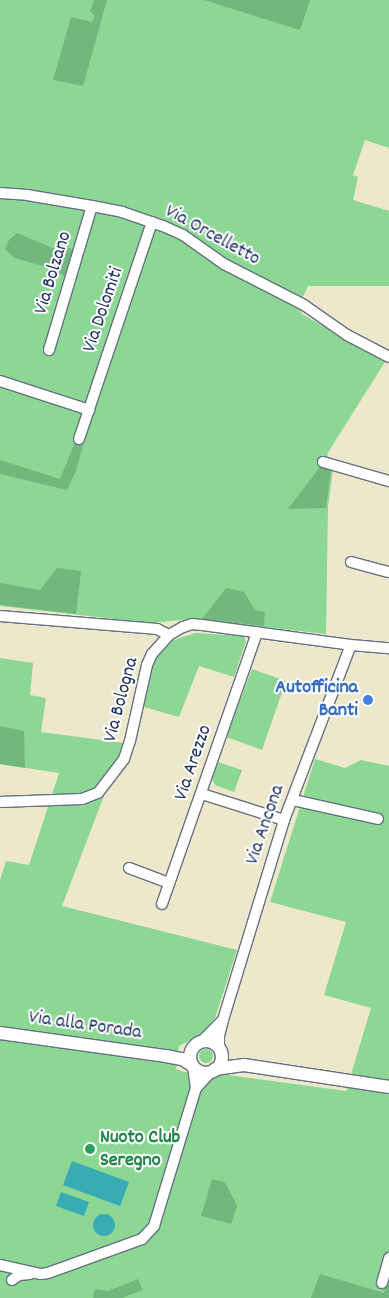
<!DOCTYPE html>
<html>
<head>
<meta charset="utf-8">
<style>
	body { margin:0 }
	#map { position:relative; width:389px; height:1298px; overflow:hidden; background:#ede8cc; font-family:Dekko,sans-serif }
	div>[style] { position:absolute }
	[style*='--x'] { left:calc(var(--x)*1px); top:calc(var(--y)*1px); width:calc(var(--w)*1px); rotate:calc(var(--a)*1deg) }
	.green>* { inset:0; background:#8dd794 }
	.round { border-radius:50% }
	.forest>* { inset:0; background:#72b87e }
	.water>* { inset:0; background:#39abb3 }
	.roads { filter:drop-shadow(1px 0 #647084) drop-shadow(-1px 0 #647084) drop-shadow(0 1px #647084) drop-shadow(0 -1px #647084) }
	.minor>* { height:10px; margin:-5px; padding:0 5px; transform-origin:5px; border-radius:5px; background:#fff }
	.tertiary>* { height:12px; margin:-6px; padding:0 6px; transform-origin:6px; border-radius:6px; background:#fff }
	.tertiary>.ring { margin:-6px; padding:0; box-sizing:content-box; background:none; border:12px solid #fff; border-radius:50% }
	.dots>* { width:14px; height:14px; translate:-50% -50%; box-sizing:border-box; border:2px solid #fff; border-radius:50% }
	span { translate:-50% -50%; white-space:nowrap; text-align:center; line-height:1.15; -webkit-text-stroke:4px #fff; paint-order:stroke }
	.street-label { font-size:20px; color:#1b2f5e }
	.shop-label { font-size:20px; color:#366cbe; font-weight:700 }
	.right { translate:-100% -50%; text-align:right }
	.leisure-label { font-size:20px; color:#27864d; font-weight:700 }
	.left { translate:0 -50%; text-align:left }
</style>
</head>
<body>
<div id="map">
	<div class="green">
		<i style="clip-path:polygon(0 0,389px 0,389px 148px,365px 140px,353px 175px,358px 177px,353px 200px,389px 211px,389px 286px,308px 286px,299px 306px,302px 314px,385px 362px,327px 454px,333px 470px,328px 507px,326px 634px,192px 619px,150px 623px,0 606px)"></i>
		<i style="clip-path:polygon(195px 633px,244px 636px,246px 641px,234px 677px,199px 666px,179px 717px,144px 707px,150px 674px,157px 655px,174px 640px)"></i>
		<i style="clip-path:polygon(0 658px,33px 663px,30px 695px,46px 698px,41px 732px,124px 743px,62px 906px,237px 950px,215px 1018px,200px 1035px,179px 1046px,176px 1069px,184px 1072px,221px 1074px,346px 1091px,371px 1008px,324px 995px,346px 922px,270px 902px,315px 759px,345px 768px,361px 760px,389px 766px,389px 1298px,0 1298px,0 880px,6px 861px,29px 865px,59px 773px,0 764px)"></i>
		<i style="clip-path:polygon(252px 669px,286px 681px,262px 750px,226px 737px)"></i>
		<i style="clip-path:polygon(218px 762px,242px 770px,234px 792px,215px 785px,212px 779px)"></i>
		<i class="round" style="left:199px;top:1049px;width:14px;height:14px"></i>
	</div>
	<div class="forest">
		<i style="clip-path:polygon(94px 0,107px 0,83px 86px,53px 80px,71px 17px,92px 22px,95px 16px,90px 11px)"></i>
		<i style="clip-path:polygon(204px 0,310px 0,300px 30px)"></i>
		<i style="clip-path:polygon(17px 233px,55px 249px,70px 248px,73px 252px,66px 277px,53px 269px,15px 258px,5px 249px,9px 240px)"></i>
		<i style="clip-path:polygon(76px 440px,84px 442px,76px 471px,67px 490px,0 474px,0 460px,60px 479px)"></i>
		<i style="clip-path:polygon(322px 464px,330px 466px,331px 470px,326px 508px,288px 509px)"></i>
		<i style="clip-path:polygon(57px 568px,81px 571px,76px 614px,0 605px,0 583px,40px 590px)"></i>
		<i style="clip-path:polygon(226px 588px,244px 592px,255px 610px,265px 612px,264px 626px,202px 619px)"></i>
		<i style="clip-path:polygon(0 726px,24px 731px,25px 768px,0 764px)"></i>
		<i style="clip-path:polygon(212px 1179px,225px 1182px,237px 1206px,231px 1224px,201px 1216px)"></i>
		<i style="clip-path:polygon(320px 1274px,384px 1293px,389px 1277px,389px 1298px,311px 1298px)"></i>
		<i style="clip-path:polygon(138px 1279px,143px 1290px,122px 1298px,93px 1298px,95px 1289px,108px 1291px)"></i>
	</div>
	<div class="water">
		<i style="clip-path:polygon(72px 1161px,129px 1182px,120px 1206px,63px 1185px)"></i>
		<i style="clip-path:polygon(61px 1192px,89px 1202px,84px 1216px,56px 1206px)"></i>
		<i class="round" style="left:93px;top:1214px;width:22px;height:22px"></i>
	</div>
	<div class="roads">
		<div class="minor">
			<i style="--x:0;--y:193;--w:27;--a:4"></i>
			<i style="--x:27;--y:195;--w:66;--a:9.6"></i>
			<i style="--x:92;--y:206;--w:31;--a:11"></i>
			<i style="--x:122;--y:212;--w:43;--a:18.9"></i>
			<i style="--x:163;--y:226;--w:22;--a:24"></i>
			<i style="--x:183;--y:235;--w:50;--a:35.3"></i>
			<i style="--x:224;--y:264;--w:90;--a:27.1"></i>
			<i style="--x:304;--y:305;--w:52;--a:34.9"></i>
			<i style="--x:347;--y:335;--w:47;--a:27.6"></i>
			<i style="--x:49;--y:350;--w:150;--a:-73.4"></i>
			<i style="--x:0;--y:381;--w:94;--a:18"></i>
			<i style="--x:79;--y:439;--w:229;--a:-71.4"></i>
			<i style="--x:323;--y:462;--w:69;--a:16.1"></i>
			<i style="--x:351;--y:562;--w:39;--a:15"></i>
			<i style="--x:0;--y:616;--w:158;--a:4.7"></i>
			<i style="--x:157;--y:629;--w:13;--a:27"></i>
			<i style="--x:202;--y:794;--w:86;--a:17.6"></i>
			<i style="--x:293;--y:800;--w:87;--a:12.6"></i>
			<i style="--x:0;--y:802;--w:82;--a:-2.1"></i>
			<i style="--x:82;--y:799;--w:17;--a:-21"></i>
			<i style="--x:98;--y:793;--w:43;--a:-52.6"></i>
			<i style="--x:124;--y:759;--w:19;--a:-72"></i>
			<i style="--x:130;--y:741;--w:78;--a:-77.4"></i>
			<i style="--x:147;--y:665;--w:12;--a:-66"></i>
			<i style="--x:152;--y:654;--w:25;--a:-48"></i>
			<i style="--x:169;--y:635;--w:16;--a:-30"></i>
			<i style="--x:183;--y:627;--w:9;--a:-18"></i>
			<i style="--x:192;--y:624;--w:10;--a:6"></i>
			<i style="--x:202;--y:625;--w:150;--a:7.6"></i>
			<i style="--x:351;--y:645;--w:38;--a:5"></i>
			<i style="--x:129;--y:868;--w:43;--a:20.6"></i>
			<i style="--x:162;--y:904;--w:288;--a:-70.7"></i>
			<i style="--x:202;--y:1041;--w:27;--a:-45"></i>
			<i style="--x:219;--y:1049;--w:13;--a:-90"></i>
			<i style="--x:219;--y:1036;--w:16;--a:-76"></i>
			<i style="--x:223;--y:1020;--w:209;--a:-73"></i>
			<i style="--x:284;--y:820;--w:187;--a:-69.1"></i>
			<i style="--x:196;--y:1088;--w:22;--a:-47"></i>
			<i style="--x:0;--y:1265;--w:42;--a:12.4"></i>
			<i style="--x:41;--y:1274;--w:7;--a:-8"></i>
			<i style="--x:48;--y:1273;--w:100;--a:-19.9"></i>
			<i style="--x:142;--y:1239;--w:18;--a:-47"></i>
			<i style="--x:154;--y:1226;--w:144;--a:-73.1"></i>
			<i style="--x:196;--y:1088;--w:22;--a:-98"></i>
			<i style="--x:12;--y:1280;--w:9;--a:-36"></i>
			<i style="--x:19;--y:1275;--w:11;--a:-5"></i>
			<i style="--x:382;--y:1283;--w:26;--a:-74"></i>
		</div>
		<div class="tertiary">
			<i style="--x:0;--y:1033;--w:168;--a:7.9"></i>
			<i style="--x:166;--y:1056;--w:16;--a:11"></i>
			<i style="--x:182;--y:1059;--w:13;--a:32"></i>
			<i class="ring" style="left:190px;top:1041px;width:20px;height:20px"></i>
			<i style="--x:215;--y:1069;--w:29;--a:-8"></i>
			<i style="--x:244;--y:1065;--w:147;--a:8.6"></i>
		</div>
	</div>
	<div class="dots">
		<i style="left:368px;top:700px;background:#3f7fe0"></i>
		<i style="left:90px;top:1149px;background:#2e9e5b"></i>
	</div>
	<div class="street-label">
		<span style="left:212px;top:236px;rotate:29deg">Via Orcelletto</span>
		<span style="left:54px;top:273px;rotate:-73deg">Via Bolzano</span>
		<span style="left:104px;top:310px;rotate:-71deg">Via Dolomiti</span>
		<span style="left:122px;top:700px;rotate:-75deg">Via Bologna</span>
		<span style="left:194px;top:763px;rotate:-71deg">Via Arezzo</span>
		<span style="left:266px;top:825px;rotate:-71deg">Via Ancona</span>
		<span style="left:85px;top:1026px;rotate:8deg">Via alla Porada</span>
	</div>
	<div class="shop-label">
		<span class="right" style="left:358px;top:700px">Autofficina<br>Banti</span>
	</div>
	<div class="leisure-label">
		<span class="left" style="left:100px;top:1150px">Nuoto Club<br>Seregno</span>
	</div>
</div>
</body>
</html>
